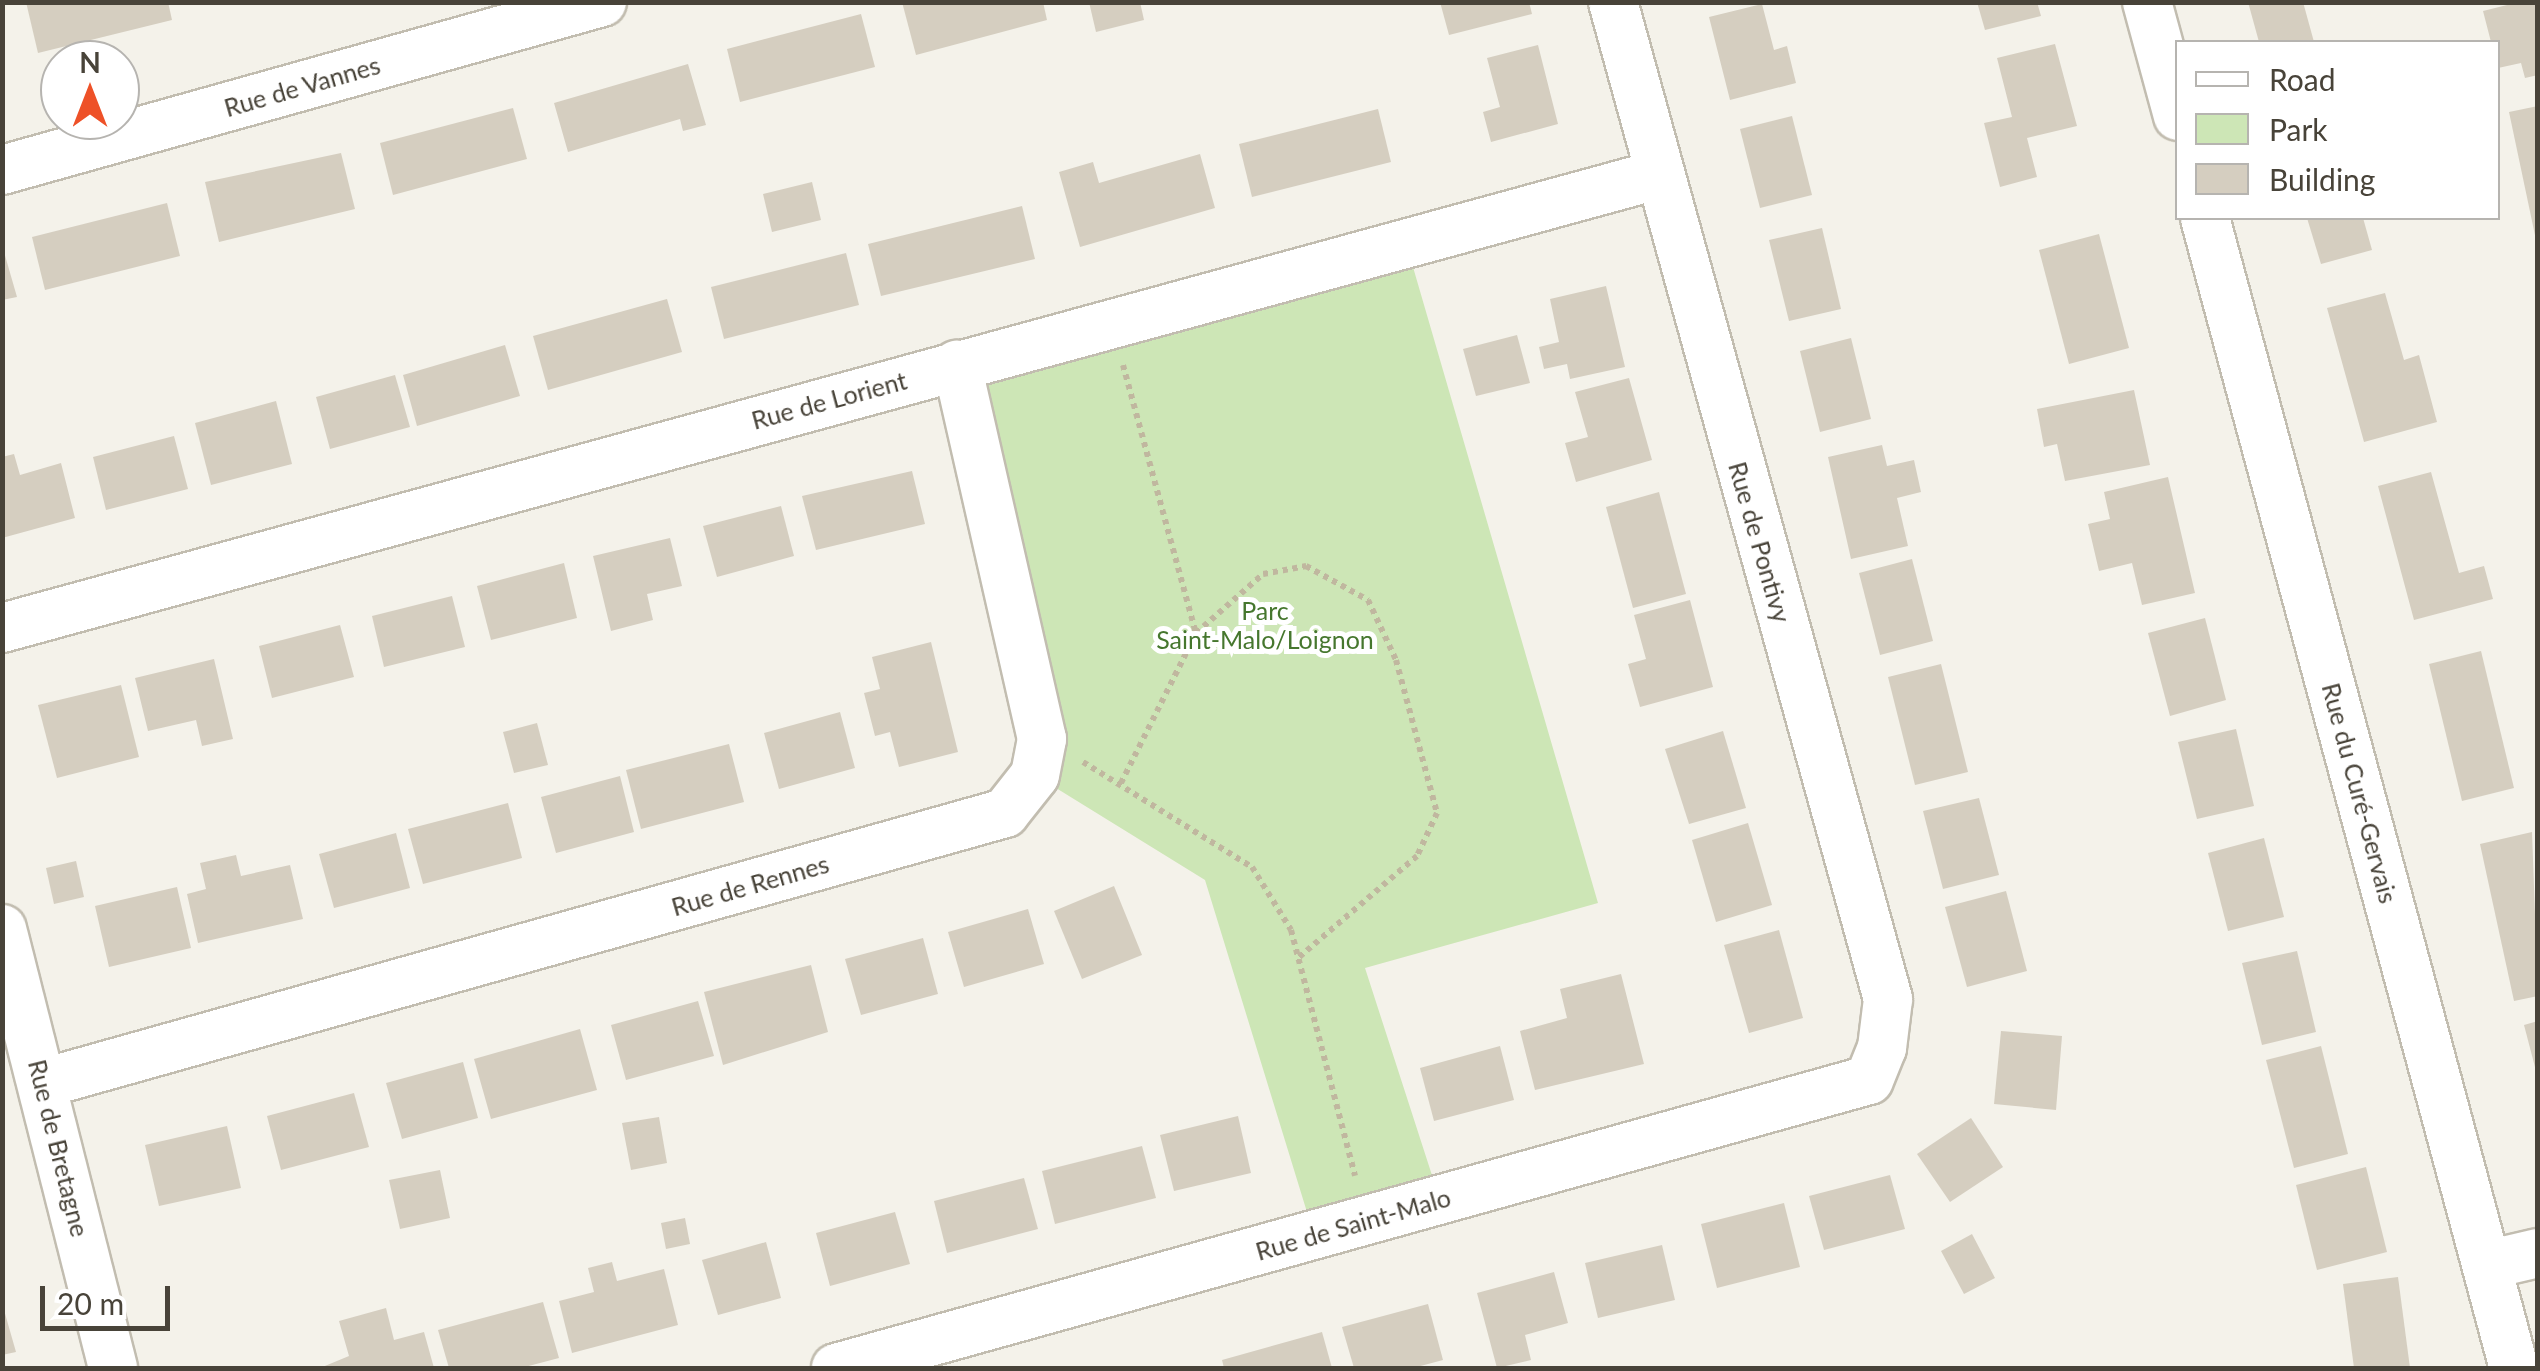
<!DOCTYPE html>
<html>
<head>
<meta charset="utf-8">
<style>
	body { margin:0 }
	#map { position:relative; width:2540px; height:1371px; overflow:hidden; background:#f4f2ea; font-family:Lato,sans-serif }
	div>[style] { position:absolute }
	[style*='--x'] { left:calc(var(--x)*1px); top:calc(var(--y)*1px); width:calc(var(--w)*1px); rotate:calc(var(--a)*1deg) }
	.green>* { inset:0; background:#cde6b6 }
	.building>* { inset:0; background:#d5cec0 }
	.path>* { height:6px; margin-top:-3px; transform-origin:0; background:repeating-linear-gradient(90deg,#c0b79f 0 5px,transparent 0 10px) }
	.roads { filter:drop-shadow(2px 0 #c2bdb0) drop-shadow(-2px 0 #c2bdb0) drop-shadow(0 2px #c2bdb0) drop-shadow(0 -2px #c2bdb0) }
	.street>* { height:48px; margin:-24px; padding:0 24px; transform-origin:24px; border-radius:24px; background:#fff }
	span { translate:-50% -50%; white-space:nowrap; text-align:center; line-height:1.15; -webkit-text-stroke:10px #fff; paint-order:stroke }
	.street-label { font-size:25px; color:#484339 }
	.park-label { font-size:25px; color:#46772e }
	.frame { position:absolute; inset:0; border:5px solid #484339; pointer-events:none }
	.legend { position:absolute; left:2175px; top:40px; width:325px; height:180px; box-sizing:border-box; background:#fff; border:2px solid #b6b4b0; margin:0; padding:12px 18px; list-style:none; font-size:30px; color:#484339 }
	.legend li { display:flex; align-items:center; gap:20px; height:50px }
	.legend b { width:50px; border:2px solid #b6b4b0 }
	.north { position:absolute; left:40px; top:40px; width:100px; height:100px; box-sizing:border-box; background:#fff; border:2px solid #b6b4b0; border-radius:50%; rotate:0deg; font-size:28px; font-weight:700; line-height:40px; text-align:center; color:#484339 }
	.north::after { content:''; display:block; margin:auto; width:35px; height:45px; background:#ee5128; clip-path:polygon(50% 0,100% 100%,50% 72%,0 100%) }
	.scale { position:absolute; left:40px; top:1286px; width:130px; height:45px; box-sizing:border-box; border:5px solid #484339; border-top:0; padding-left:12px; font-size:30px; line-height:35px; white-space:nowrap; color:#484339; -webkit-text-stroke:8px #fff; paint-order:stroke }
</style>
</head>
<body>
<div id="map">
	<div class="green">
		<i style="clip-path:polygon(1406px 243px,1598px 903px,1365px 968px,1440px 1200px,1314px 1235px,1205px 880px,1035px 775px,957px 365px)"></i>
	</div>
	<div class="building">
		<i style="clip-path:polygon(26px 2px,168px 2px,172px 20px,38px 53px)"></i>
		<i style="clip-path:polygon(902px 2px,1043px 2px,1047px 20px,916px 55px)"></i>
		<i style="clip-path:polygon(1089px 2px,1140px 2px,1144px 20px,1096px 32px)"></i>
		<i style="clip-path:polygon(1440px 2px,1529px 2px,1532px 14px,1449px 35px)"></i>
		<i style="clip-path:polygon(1977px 2px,2037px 2px,2041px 16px,1985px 30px)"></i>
		<i style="clip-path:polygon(2248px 2px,2303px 2px,2314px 42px,2259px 42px)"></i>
		<i style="clip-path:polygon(2519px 2px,2538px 2px,2538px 75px,2525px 78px,2521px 63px,2498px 68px,2498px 42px,2491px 42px,2483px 11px)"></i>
		<i style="clip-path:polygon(1762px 4px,1774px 50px,1787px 46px,1796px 83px,1730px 100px,1709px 17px)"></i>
		<i style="clip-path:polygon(861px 14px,875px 67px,740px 102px,727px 49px)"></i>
		<i style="clip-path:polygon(2055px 44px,2077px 126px,2027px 138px,2037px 177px,2000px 187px,1984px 123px,2012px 117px,1997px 58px)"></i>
		<i style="clip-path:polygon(1538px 45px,1558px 124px,1491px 142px,1483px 112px,1500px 107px,1487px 58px)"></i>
		<i style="clip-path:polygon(688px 64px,706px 125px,683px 131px,680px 119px,568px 152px,554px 103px)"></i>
		<i style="clip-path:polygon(2538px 106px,2538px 240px,2536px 240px,2509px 112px)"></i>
		<i style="clip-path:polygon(513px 108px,527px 159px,393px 195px,380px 143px)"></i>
		<i style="clip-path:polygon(1378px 109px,1391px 162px,1252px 197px,1239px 144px)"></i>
		<i style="clip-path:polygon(1792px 116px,1812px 195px,1760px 208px,1740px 129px)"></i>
		<i style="clip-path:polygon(341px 153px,355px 209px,219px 242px,205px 182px)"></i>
		<i style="clip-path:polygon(1200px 154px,1215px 208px,1080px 247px,1059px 172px,1093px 162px,1099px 183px)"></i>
		<i style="clip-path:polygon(812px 182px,821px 220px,772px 232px,763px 194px)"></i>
		<i style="clip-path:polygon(167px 203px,180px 256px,45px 290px,32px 237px)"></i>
		<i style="clip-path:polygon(1022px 206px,1035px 259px,881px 296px,868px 244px)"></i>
		<i style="clip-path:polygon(2307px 218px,2363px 218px,2372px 250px,2321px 264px)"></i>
		<i style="clip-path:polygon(1822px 228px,1841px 309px,1789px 321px,1769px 240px)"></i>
		<i style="clip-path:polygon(2099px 234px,2129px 348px,2069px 364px,2039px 250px)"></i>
		<i style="clip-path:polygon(2px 245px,17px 297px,2px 300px)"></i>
		<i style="clip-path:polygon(846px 253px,859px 305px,724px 339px,711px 287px)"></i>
		<i style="clip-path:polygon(1606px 286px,1625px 367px,1570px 379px,1567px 364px,1544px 369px,1539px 347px,1559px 342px,1550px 299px)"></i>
		<i style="clip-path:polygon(2385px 293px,2404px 360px,2419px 355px,2437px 422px,2364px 442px,2327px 308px)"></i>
		<i style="clip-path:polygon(667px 299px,682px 352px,548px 390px,533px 336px)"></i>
		<i style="clip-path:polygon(1517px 335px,1530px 383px,1476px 396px,1463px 349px)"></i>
		<i style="clip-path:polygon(1851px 338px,1871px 419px,1820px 432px,1800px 351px)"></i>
		<i style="clip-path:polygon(505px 345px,520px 396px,417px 426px,403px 375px)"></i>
		<i style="clip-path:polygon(395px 375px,410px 427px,330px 449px,316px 397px)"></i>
		<i style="clip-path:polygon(1629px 378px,1652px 460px,1576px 482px,1565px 443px,1588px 437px,1575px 392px)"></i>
		<i style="clip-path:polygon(2134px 390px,2150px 465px,2065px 481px,2057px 444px,2044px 447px,2037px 409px)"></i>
		<i style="clip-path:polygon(276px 401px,292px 464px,211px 485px,195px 423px)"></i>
		<i style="clip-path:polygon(174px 436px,188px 489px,106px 510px,93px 457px)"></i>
		<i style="clip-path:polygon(1882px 445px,1887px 466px,1914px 460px,1921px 492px,1897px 498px,1908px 546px,1851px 559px,1828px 457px)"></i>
		<i style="clip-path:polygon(14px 454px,20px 475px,61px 463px,75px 518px,2px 538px,2px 457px)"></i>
		<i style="clip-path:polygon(912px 471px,925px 524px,816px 550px,802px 496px)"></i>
		<i style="clip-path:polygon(2431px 472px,2459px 573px,2484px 566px,2493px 599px,2414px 620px,2378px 486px)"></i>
		<i style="clip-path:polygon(2168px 477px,2195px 593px,2142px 605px,2132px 563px,2099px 571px,2088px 524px,2110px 519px,2104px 492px)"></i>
		<i style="clip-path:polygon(1659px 492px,1686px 594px,1633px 608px,1606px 507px)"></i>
		<i style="clip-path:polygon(781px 506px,794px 556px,717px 577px,703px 526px)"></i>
		<i style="clip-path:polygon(670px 538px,682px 586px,647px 594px,653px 620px,611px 631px,593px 556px)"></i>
		<i style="clip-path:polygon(1912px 559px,1933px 641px,1880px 655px,1859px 573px)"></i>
		<i style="clip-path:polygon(564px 563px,577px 618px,491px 640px,477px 586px)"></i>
		<i style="clip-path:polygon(452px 596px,465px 647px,384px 667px,372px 616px)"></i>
		<i style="clip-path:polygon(1690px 600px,1713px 687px,1640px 707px,1628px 664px,1646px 659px,1634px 615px)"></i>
		<i style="clip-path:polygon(2205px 618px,2226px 700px,2170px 716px,2148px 633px)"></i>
		<i style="clip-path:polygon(340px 625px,354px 677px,272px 698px,259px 646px)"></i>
		<i style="clip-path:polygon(931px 642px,958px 752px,899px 767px,890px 732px,875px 736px,864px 693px,880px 689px,872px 657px)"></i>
		<i style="clip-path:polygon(2481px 651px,2514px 788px,2462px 801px,2429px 664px)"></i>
		<i style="clip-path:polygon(214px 659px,233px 739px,202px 746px,196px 720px,148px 731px,135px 678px)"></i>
		<i style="clip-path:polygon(1941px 664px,1968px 772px,1915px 785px,1888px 677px)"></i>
		<i style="clip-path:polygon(121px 685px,139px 757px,57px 778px,38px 705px)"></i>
		<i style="clip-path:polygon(840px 712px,855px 768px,779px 789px,764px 733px)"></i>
		<i style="clip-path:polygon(537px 723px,548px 765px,514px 773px,503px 732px)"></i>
		<i style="clip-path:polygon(2236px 729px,2254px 806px,2197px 819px,2178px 742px)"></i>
		<i style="clip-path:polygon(1723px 731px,1746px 808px,1689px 824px,1665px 749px)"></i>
		<i style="clip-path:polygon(729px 744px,744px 802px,641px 829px,626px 770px)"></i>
		<i style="clip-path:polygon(620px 776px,634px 832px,556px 853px,541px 797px)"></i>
		<i style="clip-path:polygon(1979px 798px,1999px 875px,1943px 889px,1923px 811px)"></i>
		<i style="clip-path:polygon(508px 803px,522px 858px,423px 884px,408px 829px)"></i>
		<i style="clip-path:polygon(1748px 823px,1772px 905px,1716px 922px,1692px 840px)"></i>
		<i style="clip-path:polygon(2532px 832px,2538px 996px,2514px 1001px,2480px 844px)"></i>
		<i style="clip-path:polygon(396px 833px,410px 888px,334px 908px,319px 854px)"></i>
		<i style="clip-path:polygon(2264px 838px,2284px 917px,2228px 931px,2208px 853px)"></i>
		<i style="clip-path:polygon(236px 855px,241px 876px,290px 865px,303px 919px,198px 943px,187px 894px,206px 889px,200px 863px)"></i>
		<i style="clip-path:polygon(76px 861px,84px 897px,54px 904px,46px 868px)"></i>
		<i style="clip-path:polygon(1114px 886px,1142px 955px,1082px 979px,1054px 911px)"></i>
		<i style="clip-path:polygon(177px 887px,191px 948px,109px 967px,95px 906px)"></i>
		<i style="clip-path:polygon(2006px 891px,2027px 971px,1967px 987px,1945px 907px)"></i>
		<i style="clip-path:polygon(1028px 909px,1044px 964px,964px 987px,948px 932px)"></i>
		<i style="clip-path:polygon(1779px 930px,1803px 1018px,1749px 1033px,1724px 945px)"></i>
		<i style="clip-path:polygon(923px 938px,938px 994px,861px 1015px,845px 959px)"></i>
		<i style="clip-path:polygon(2297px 951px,2316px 1032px,2262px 1045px,2242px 963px)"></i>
		<i style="clip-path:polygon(811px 965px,828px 1032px,723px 1065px,704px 992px)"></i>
		<i style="clip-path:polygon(1621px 974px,1644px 1064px,1535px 1090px,1520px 1031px,1567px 1018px,1560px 989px)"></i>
		<i style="clip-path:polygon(698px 1001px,714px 1056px,626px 1080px,611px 1025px)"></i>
		<i style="clip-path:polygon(2538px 1021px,2538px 1071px,2536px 1071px,2524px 1025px)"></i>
		<i style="clip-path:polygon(580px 1029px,597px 1090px,491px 1119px,474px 1059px)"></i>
		<i style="clip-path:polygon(2001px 1031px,2062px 1036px,2056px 1110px,1994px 1104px)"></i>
		<i style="clip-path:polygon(1500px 1046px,1514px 1100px,1434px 1121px,1420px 1068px)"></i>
		<i style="clip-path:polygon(2321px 1046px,2348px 1154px,2294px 1168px,2266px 1060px)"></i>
		<i style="clip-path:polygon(463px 1062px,478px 1118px,402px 1139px,386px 1083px)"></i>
		<i style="clip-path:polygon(354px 1093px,369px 1147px,281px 1170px,267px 1116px)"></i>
		<i style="clip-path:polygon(1238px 1116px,1251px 1173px,1174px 1191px,1160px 1135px)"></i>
		<i style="clip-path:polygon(659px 1117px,667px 1163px,631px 1170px,622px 1123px)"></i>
		<i style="clip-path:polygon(1971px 1118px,2003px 1167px,1950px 1202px,1917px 1154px)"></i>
		<i style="clip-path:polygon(227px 1126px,241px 1188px,159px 1206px,145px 1145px)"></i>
		<i style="clip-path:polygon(1142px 1146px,1156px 1198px,1055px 1224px,1042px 1171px)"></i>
		<i style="clip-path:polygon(2366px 1167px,2387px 1252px,2317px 1270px,2296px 1185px)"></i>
		<i style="clip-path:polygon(440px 1170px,450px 1218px,400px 1229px,389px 1180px)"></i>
		<i style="clip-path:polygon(1890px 1175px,1905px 1229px,1824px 1250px,1809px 1196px)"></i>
		<i style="clip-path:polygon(1024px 1178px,1038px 1229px,947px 1253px,934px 1201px)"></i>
		<i style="clip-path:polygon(1784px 1203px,1800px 1267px,1717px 1288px,1701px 1224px)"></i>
		<i style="clip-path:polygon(895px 1212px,910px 1264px,830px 1286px,816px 1233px)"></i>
		<i style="clip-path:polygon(685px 1218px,690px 1244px,666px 1249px,661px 1223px)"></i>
		<i style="clip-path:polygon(1972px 1234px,1995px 1278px,1964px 1294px,1941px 1251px)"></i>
		<i style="clip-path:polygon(766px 1242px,781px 1298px,718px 1315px,702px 1260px)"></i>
		<i style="clip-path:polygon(1662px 1245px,1675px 1300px,1598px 1318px,1585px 1263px)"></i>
		<i style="clip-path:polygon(612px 1262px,617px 1281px,664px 1269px,678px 1325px,572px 1353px,559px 1301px,594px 1292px,588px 1268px)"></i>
		<i style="clip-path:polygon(1554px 1272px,1568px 1323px,1525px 1335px,1531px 1360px,1497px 1368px,1477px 1293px)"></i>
		<i style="clip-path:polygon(2398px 1277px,2410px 1368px,2354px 1368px,2343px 1284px)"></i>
		<i style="clip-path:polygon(543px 1302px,559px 1358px,521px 1368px,449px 1368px,438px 1330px)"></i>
		<i style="clip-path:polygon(2px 1303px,16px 1352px,2px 1355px)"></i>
		<i style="clip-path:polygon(1428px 1304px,1443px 1360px,1413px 1368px,1354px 1368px,1342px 1327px)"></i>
		<i style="clip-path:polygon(386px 1308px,394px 1340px,424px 1332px,434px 1368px,320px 1368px,349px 1356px,339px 1321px)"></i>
		<i style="clip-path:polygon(1322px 1332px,1332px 1368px,1224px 1368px,1222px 1360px)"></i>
	</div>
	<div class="path">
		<i style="--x:1123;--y:365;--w:278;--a:74.8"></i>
		<i style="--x:1083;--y:762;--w:199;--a:31.9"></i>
		<i style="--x:1252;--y:867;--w:74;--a:58.2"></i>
		<i style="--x:1291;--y:930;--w:254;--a:75.4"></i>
		<i style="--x:1121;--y:783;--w:168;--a:-63.4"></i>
		<i style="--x:1196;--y:633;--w:89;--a:-41.4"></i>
		<i style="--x:1263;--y:574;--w:44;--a:-10.5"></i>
		<i style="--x:1306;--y:566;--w:71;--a:28.7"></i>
		<i style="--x:1368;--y:600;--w:66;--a:65"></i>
		<i style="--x:1396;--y:660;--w:158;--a:75"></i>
		<i style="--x:1437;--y:813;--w:47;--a:114.9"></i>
		<i style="--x:1417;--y:856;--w:157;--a:139.4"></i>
	</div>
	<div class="roads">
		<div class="street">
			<i style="--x:2147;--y:2;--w:118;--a:74.8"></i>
			<i style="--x:2;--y:170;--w:623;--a:-15.64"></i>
			<i style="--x:2205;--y:218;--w:1191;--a:74.96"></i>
			<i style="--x:2;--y:628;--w:1716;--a:-15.31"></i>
			<i style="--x:2;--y:929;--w:453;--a:75.8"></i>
			<i style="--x:44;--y:1083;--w:998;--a:-15.69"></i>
			<i style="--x:1005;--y:813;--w:48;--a:-51.7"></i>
			<i style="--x:1035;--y:775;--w:37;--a:-79"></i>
			<i style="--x:1042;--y:739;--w:384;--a:-102.8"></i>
			<i style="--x:2487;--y:1265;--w:52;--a:-13.2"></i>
			<i style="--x:836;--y:1368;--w:1072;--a:-15.58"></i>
			<i style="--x:1869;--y:1080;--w:35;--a:-68"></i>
			<i style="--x:1882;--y:1048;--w:49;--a:-83"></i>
			<i style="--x:1888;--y:999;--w:1034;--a:-105.42"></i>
		</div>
	</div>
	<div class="street-label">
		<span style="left:302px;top:86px;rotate:-16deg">Rue de Vannes</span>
		<span style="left:829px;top:400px;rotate:-15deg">Rue de Lorient</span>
		<span style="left:1760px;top:542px;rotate:74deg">Rue de Pontivy</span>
		<span style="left:2360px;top:793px;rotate:75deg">Rue du Curé-Gervais</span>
		<span style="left:750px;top:885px;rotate:-16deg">Rue de Rennes</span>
		<span style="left:59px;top:1148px;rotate:76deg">Rue de Bretagne</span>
		<span style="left:1353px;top:1224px;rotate:-16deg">Rue de Saint-Malo</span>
	</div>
	<div class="park-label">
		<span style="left:1265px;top:625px">Parc<br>Saint-Malo/Loignon</span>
	</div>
	<div class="frame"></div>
	<ul class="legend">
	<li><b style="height:12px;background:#fff"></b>Road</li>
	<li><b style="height:28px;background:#cde6b6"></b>Park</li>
	<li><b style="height:28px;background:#d5cec0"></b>Building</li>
	</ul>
	<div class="north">N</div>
	<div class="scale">20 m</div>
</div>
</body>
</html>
